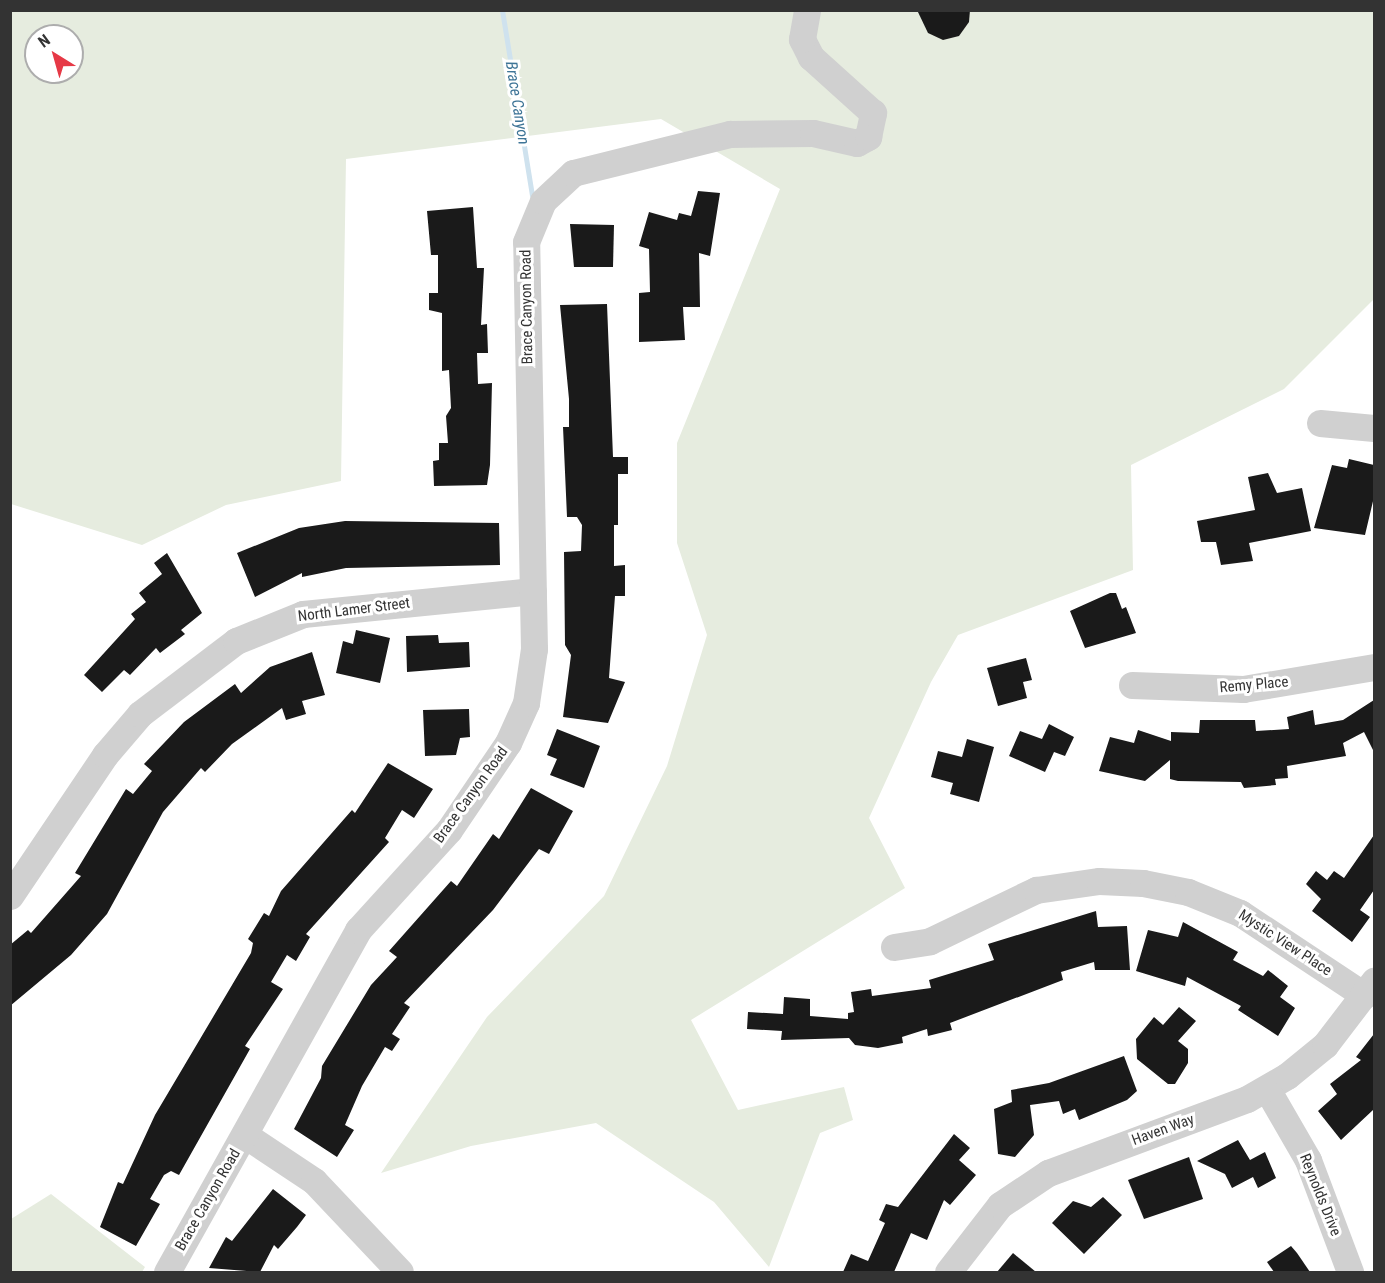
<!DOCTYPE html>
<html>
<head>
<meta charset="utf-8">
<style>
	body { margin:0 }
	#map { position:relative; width:1385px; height:1283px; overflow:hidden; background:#fff; font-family:"Roboto Condensed",sans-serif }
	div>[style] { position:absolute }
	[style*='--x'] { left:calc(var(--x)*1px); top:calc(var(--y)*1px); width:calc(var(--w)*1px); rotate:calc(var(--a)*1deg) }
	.green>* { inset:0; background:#e6ecdf }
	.stream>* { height:5px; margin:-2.5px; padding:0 2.5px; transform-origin:2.5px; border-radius:2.5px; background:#cfe2ee }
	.building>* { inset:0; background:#1a1a1a }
	.path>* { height:3px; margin-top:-1.5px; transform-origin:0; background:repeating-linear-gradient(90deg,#cdcdcd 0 3px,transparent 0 6px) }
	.minor>* { height:27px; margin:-13.5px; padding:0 13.5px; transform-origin:13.5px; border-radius:13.5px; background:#d0d0d0 }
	span { translate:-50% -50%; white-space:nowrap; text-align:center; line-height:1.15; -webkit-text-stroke:6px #fff; paint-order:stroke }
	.street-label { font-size:15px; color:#333 }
	.water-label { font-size:16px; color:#3f7597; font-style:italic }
	.frame { position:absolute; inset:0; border:12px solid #333; pointer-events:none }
	.north { position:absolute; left:24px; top:24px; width:60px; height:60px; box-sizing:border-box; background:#fff; border:2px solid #adadad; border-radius:50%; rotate:323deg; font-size:16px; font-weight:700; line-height:24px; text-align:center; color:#333 }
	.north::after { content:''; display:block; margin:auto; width:21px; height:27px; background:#e63946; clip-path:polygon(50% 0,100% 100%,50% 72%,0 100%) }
</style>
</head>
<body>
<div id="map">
	<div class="green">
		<i style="clip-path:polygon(evenodd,10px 11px,1374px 11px,1374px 299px,1284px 389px,1131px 465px,1133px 570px,958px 635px,931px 682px,869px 818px,905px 888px,691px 1020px,738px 1110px,844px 1087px,853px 1120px,820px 1133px,769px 1267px,714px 1202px,596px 1123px,471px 1146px,381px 1173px,487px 1017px,604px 896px,667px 766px,707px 635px,677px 543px,677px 443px,780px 189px,661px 119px,346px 159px,341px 481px,226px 505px,142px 545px,11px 504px,10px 11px,36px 36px,72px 36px,72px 72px,36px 72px,36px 36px)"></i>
		<i style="clip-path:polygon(51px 1194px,145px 1267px,142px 1272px,11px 1272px,11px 1219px)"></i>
	</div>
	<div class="stream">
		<i style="--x:502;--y:10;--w:188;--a:80.8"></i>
	</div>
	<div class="building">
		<i style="clip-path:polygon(917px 10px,970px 10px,969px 22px,959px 36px,943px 40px,928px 33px)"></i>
		<i style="clip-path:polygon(698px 191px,720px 193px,710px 256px,699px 253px,700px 307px,683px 307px,685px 340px,639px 342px,639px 293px,650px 292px,649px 249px,639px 246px,649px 212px,677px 220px,679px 213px,691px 216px)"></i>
		<i style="clip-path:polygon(473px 207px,477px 268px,484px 268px,481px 325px,487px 324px,488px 353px,477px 353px,478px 384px,492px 383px,490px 465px,487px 485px,434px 486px,433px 461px,439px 460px,439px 443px,448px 443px,446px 416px,451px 408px,449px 370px,442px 371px,442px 313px,429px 310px,429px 293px,438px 293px,438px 255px,431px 255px,427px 211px)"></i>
		<i style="clip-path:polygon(570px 224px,614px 225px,613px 267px,574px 267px)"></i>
		<i style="clip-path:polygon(607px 304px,613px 457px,628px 457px,628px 474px,618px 474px,618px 525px,614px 525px,614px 566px,625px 565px,625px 596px,615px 596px,609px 678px,625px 682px,608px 723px,563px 717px,571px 655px,565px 645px,564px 552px,581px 551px,582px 525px,577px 517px,567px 517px,563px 427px,569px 427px,569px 399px,560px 305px)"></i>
		<i style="clip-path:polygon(1349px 459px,1374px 465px,1374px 497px,1365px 535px,1314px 528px,1332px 465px,1347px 468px)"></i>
		<i style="clip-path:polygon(1268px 473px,1277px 493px,1302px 488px,1311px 531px,1249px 543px,1253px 561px,1221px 565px,1216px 542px,1201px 542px,1197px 521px,1255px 510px,1248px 477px)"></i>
		<i style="clip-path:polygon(345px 521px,499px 523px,500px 565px,346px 568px,302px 577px,302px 573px,255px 597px,237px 553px,299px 528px)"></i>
		<i style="clip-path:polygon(167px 553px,202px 613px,181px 630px,185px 634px,160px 653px,156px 648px,130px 675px,124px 670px,102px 692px,84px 675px,135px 619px,131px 614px,146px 602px,139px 593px,162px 574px,154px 563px)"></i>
		<i style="clip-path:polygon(1110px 593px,1116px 593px,1122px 609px,1126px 607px,1136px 633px,1085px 648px,1070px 611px)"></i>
		<i style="clip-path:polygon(356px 630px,390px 638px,380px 683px,336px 673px,343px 641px,353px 644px)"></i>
		<i style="clip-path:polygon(438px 635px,439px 643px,469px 642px,470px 667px,407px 672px,406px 636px)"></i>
		<i style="clip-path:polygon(312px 652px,325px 695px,302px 701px,306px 714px,286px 720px,282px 708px,232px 744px,205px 772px,201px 768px,163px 812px,107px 914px,71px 955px,10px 1006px,10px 945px,28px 930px,31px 933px,81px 876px,75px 873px,126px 789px,133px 794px,152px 771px,144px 764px,184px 722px,235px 684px,241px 693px,270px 667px)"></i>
		<i style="clip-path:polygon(1026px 658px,1032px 680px,1023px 682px,1027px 698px,998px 706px,987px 668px)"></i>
		<i style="clip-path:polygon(1374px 700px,1374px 752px,1364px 732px,1343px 743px,1346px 756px,1287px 766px,1288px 778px,1275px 779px,1276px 785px,1244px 788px,1241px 782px,1178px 781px,1170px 779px,1170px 760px,1145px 781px,1099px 771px,1110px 737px,1134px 743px,1138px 730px,1171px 741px,1171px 732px,1199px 733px,1200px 720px,1255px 720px,1256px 731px,1289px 729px,1287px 717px,1313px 710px,1315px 725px,1343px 720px)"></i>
		<i style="clip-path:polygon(469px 709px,470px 737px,460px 738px,456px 755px,425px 756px,423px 710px)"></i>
		<i style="clip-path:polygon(1049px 724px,1074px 737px,1065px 756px,1054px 752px,1045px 772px,1009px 756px,1020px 731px,1042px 739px)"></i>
		<i style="clip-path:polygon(557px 729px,600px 746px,584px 788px,550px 775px,557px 759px,547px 755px)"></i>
		<i style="clip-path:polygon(967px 739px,994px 747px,979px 802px,950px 794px,953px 783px,931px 777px,938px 751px,962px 757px)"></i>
		<i style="clip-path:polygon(388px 763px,433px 789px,414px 818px,402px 810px,385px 838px,389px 842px,306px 934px,310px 937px,296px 961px,287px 955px,271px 982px,283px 989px,245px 1046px,250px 1049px,179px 1175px,171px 1171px,164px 1175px,150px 1199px,160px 1204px,136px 1246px,100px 1227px,118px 1182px,123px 1184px,155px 1115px,251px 953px,253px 943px,248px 939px,264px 913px,269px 916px,281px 891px,352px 810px,355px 813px)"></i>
		<i style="clip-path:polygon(531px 788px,573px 811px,549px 854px,539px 849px,493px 910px,404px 1003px,410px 1007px,392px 1034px,400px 1039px,392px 1051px,385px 1047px,362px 1086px,345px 1125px,354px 1130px,337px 1157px,294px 1129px,321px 1078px,322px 1066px,371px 985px,397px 957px,389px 951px,451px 881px,457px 886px,493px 834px,499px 839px)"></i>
		<i style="clip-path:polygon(1374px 835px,1374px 890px,1360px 910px,1370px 917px,1352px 942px,1312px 911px,1321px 899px,1306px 884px,1316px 871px,1327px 880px,1334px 871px,1344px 878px)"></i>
		<i style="clip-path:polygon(1096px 911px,1098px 927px,1127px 926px,1130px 970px,1095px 970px,1094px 962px,1061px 972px,1063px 980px,950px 1023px,952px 1030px,928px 1036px,927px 1029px,902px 1037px,903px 1043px,878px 1048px,855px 1045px,849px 1038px,781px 1040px,782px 1031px,747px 1029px,748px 1012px,783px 1014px,784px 997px,810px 999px,810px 1016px,848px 1019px,848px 1013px,854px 1012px,851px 992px,871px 989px,872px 996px,931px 988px,929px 980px,994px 960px,988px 944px)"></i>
		<i style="clip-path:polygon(1183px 922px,1238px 952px,1233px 960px,1263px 976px,1268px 970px,1288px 986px,1280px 997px,1295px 1008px,1278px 1036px,1238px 1010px,1241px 1006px,1187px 977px,1185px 986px,1136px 971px,1148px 930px,1178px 937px)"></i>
		<i style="clip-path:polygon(1179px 1007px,1196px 1021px,1178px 1041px,1188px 1049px,1188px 1063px,1175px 1084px,1168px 1084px,1137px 1059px,1136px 1039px,1154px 1017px,1163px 1025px)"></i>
		<i style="clip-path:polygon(1374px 1034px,1373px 1110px,1341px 1140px,1318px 1111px,1337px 1094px,1330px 1084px,1361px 1060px,1356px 1057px)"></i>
		<i style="clip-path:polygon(1124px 1056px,1137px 1091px,1127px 1100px,1079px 1120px,1075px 1109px,1063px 1114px,1059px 1101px,1030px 1105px,1034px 1135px,1015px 1157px,998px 1154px,994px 1109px,1012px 1102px,1011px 1090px,1049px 1083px)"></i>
		<i style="clip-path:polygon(954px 1134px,970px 1148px,959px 1160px,976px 1175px,950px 1205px,944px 1200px,927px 1240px,911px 1233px,894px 1272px,843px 1272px,851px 1254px,868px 1261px,885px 1223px,879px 1220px,886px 1204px,898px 1207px)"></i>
		<i style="clip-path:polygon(1238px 1140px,1250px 1160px,1265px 1152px,1276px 1178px,1258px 1188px,1253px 1177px,1232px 1188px,1225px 1174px,1197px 1161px)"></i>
		<i style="clip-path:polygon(1189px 1157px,1203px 1199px,1144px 1219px,1128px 1180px)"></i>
		<i style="clip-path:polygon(273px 1189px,306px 1215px,297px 1227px,278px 1249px,274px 1245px,260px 1272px,209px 1268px,226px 1237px,232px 1241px)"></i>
		<i style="clip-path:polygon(1103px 1197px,1122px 1215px,1084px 1254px,1052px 1223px,1073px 1201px,1091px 1207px)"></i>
		<i style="clip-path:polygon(1291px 1246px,1297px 1253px,1310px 1272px,1274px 1272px,1267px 1262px)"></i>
		<i style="clip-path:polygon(1013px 1253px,1036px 1272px,997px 1272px)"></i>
	</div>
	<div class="path">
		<i style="--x:106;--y:1272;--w:30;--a:0"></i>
	</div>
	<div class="minor">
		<i style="--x:1320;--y:423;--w:54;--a:5.3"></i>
		<i style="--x:1132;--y:685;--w:111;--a:2.1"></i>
		<i style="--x:1243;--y:689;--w:133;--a:-9.5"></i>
		<i style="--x:10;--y:896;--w:170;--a:-56"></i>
		<i style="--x:105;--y:755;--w:54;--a:-49.5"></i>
		<i style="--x:140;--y:714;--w:121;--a:-37.2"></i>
		<i style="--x:236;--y:641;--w:72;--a:-21.9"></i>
		<i style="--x:303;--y:614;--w:231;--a:-5.7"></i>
		<i style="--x:894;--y:947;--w:36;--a:-9"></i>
		<i style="--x:930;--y:941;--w:118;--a:-25.7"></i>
		<i style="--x:1036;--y:890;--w:64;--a:-8.1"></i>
		<i style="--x:1099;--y:881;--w:44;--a:2.6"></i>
		<i style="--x:1143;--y:883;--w:46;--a:11.3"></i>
		<i style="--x:1188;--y:892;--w:56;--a:22"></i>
		<i style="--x:1240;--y:913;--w:149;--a:33.5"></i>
		<i style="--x:1267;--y:1089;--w:82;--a:60"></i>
		<i style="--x:1308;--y:1160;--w:120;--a:69.4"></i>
		<i style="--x:245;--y:1135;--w:83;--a:33.7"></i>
		<i style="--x:314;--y:1181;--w:125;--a:46.6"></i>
		<i style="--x:167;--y:1272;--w:392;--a:-60.8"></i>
		<i style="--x:358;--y:930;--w:135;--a:-47.7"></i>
		<i style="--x:449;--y:830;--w:105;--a:-55.9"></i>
		<i style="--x:508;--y:743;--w:44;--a:-65.8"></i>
		<i style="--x:526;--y:703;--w:55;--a:-81.6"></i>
		<i style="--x:534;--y:649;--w:407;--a:-91.1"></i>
		<i style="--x:526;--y:242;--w:44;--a:-67.5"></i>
		<i style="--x:543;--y:201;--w:41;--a:-43"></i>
		<i style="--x:573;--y:173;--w:162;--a:-14"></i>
		<i style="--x:730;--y:134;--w:83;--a:-0.7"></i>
		<i style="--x:813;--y:133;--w:45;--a:12.8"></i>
		<i style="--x:857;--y:143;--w:13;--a:-29"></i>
		<i style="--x:868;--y:137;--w:25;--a:-78"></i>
		<i style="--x:873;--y:113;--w:84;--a:-137.9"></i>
		<i style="--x:811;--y:57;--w:20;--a:-117"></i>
		<i style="--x:802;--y:39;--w:29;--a:-80"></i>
		<i style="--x:948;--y:1272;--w:85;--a:-52.2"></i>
		<i style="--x:1000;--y:1205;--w:58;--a:-33.7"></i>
		<i style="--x:1048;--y:1173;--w:212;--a:-20.4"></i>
		<i style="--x:1247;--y:1099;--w:46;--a:-29.9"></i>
		<i style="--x:1287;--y:1076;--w:49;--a:-39.2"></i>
		<i style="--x:1325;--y:1045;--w:81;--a:-52.6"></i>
	</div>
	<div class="street-label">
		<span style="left:527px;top:307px;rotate:-91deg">Brace Canyon Road</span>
		<span style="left:354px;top:610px;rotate:-7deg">North Lamer Street</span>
		<span style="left:1254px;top:685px;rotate:-5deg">Remy Place</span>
		<span style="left:471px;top:795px;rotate:-54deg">Brace Canyon Road</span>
		<span style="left:1285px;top:943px;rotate:33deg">Mystic View Place</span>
		<span style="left:1163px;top:1130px;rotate:-20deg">Haven Way</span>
		<span style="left:1320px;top:1195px;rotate:68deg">Reynolds Drive</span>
		<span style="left:208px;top:1200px;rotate:-60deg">Brace Canyon Road</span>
	</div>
	<div class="water-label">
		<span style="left:517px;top:103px;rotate:81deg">Brace Canyon</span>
	</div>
	<div class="frame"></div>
	<div class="north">N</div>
</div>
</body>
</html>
